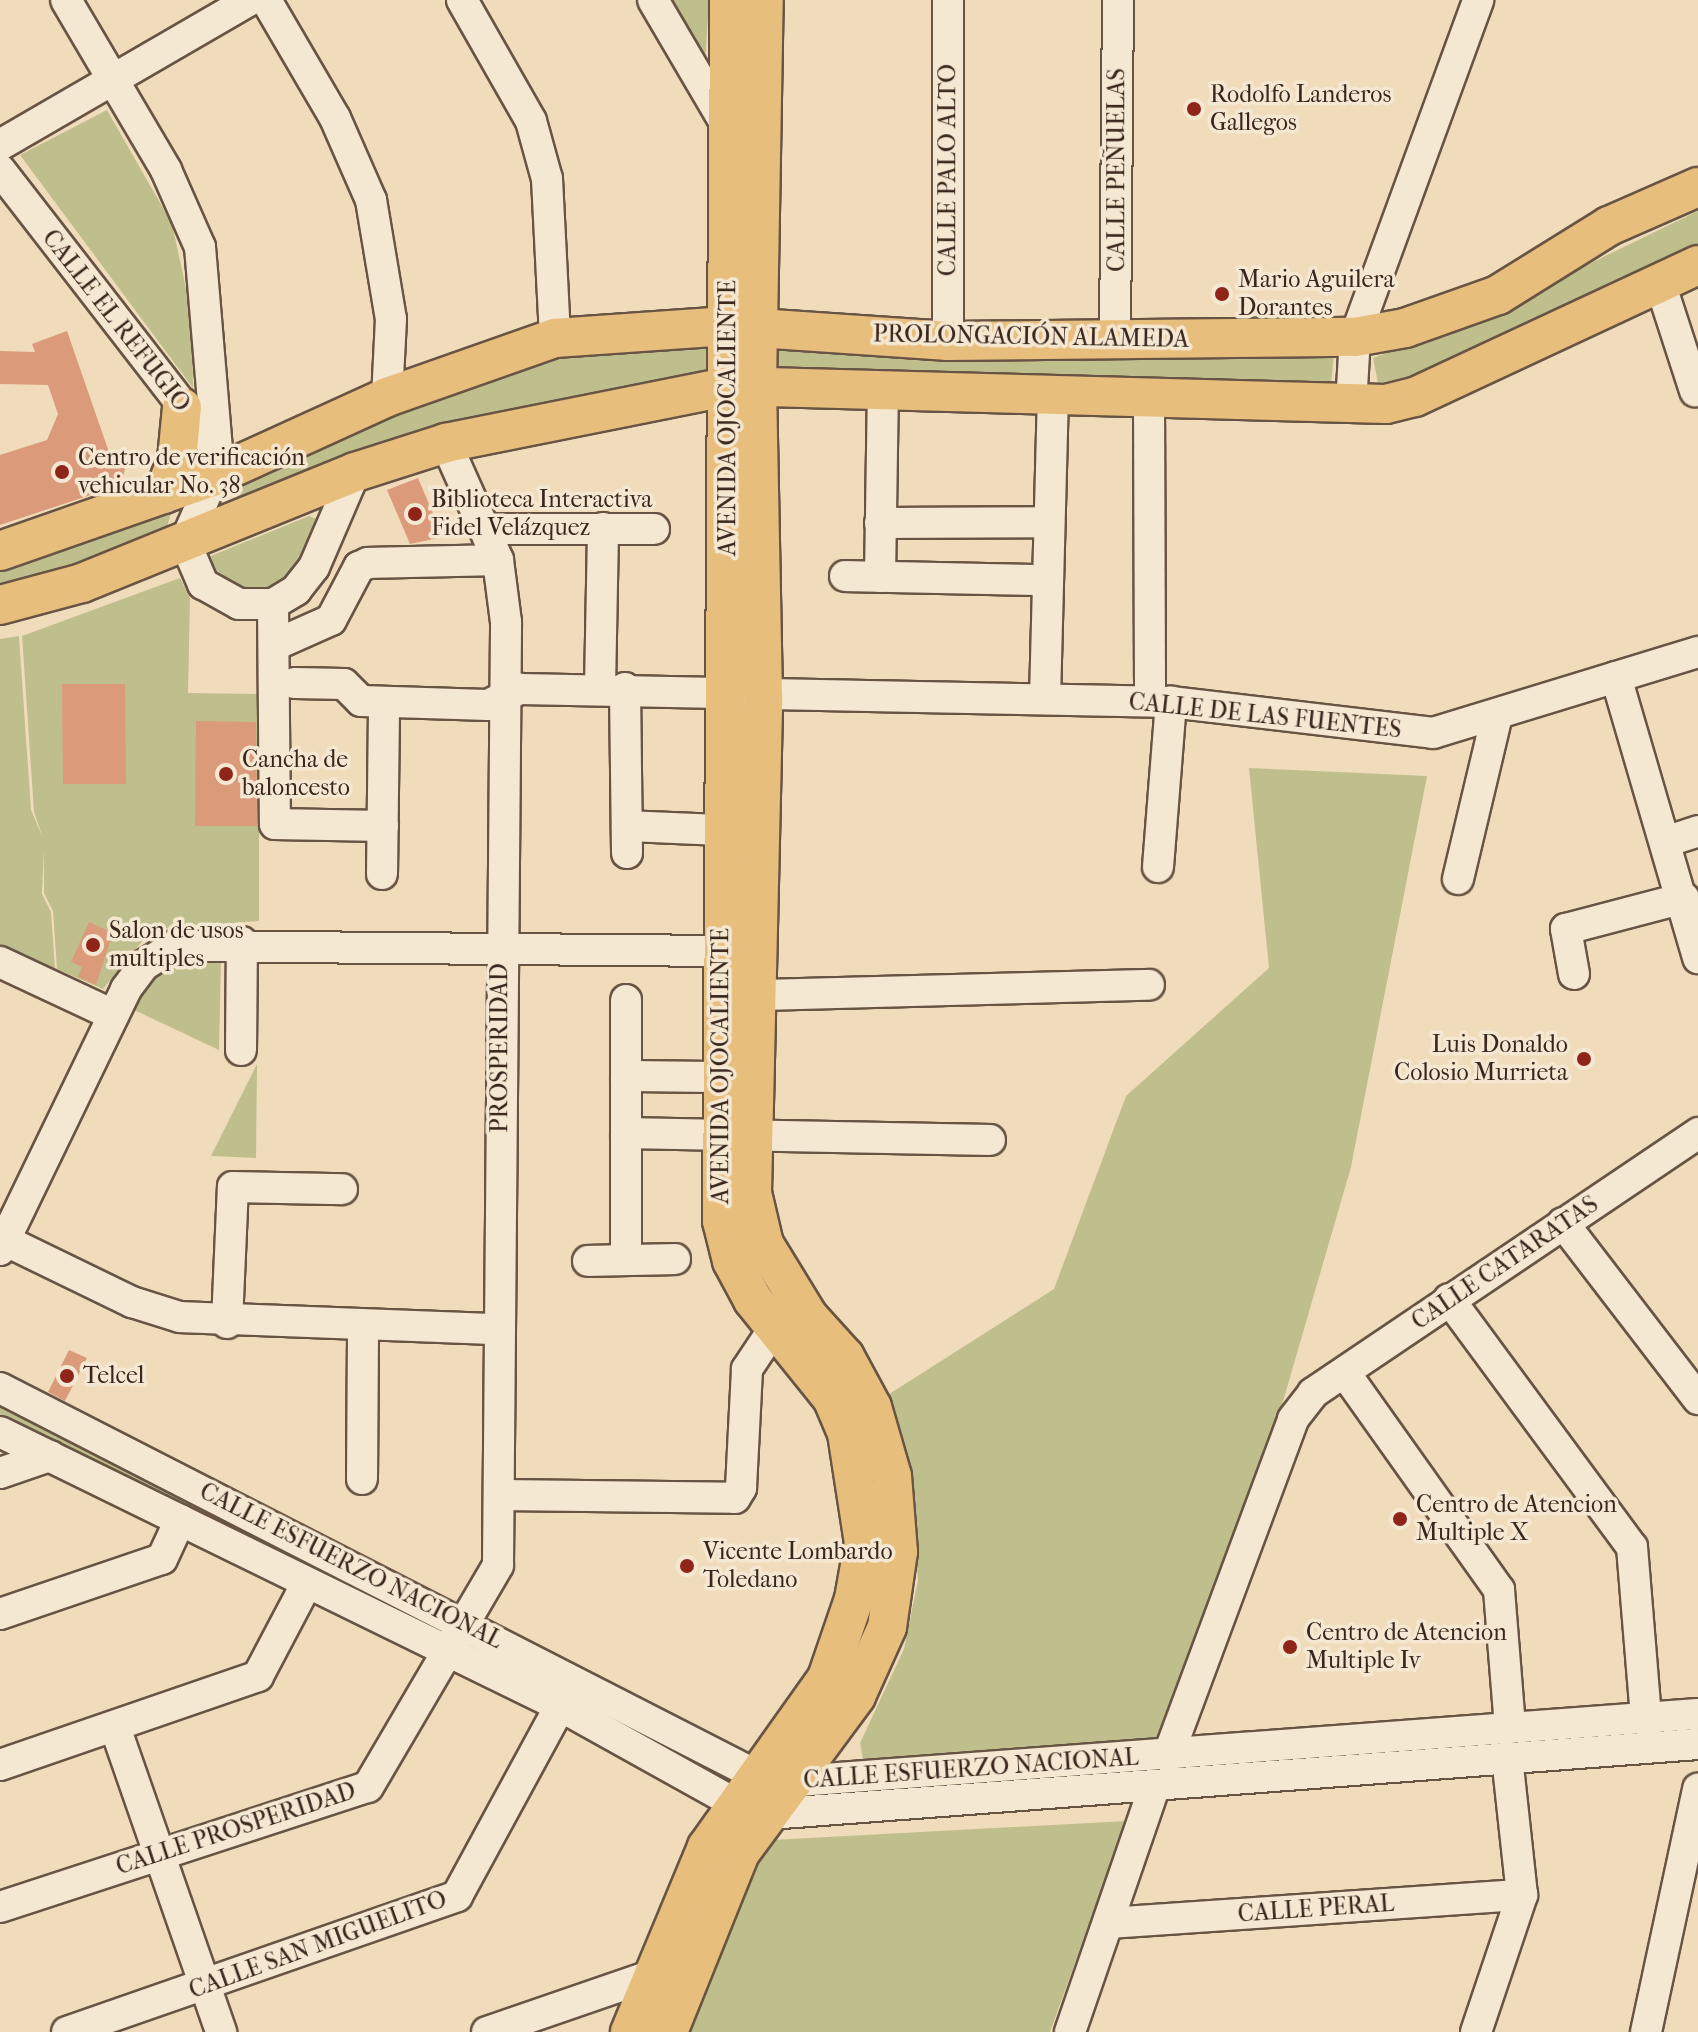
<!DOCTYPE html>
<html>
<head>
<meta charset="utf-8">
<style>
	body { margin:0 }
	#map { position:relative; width:1698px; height:2032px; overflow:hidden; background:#f0dcba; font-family:"IM FELL French Canon",serif }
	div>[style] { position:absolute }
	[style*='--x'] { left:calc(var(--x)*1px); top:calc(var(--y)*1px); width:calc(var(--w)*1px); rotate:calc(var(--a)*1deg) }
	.green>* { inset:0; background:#bebf8c }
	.building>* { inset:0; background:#db9b7a }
	.roads { filter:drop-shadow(2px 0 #685444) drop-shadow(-2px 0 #685444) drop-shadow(0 2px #685444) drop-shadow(0 -2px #685444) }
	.minor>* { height:30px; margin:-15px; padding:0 15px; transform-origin:15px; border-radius:15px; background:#f5e8d2 }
	.major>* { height:38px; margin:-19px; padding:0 19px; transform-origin:19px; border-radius:19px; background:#e8be7d }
	.dots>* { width:22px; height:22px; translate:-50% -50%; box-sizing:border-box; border:4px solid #f5e8d2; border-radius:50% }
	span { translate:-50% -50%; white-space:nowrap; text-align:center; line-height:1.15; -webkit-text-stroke:7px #f5e8d2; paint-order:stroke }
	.poi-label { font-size:24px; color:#3a261d }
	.left { translate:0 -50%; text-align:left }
	.right { translate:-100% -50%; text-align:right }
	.street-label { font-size:24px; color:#3a261d }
</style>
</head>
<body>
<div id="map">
	<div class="green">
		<i style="clip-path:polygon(659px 0,709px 0,704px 81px)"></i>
		<i style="clip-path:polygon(107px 110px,172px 224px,192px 316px,193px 388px,20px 155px)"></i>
		<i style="clip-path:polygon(1698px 211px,1698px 251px,1609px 285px,1428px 374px,1378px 383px,1373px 358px,1463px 325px)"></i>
		<i style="clip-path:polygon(711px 341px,711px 371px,454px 422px,241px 501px,233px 492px,243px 473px,557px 350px)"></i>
		<i style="clip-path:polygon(776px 346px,1334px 354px,1331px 385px,772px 373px)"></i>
		<i style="clip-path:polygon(173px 505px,165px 535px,0 592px,0 565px)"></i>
		<i style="clip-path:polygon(309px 516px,322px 521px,300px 564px,276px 588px,245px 590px,218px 580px,201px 560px)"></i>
		<i style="clip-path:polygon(180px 578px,190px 598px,188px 693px,259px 694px,259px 921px,170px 927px,144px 939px,103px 989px,57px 969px,53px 911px,44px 893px,44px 849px,42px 894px,51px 912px,55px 969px,0 946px,0 639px,19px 636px,31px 810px,43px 838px,34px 812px,22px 636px)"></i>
		<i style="clip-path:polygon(1249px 768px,1427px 776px,1351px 1167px,1284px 1398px,1163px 1741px,872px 1765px,863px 1760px,860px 1743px,904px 1649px,918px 1580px,912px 1500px,883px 1398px,1054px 1289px,1126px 1096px,1269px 968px)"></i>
		<i style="clip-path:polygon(221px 957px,219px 1050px,132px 1009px,148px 984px,172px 966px)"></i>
		<i style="clip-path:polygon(257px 1064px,256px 1158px,211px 1156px)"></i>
		<i style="clip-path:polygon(0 1398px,452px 1624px,442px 1642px,0 1422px)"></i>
		<i style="clip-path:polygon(1126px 1821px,1050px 2032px,684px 2032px,729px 1902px,772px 1840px)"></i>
	</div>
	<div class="building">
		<i style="clip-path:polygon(67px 331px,111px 458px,129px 452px,121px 485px,0 525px,0 455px,47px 440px,58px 414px,48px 385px,0 384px,0 351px,35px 352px,32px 344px)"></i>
		<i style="clip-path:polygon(418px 478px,443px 537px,410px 544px,387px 490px)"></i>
		<i style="clip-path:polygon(62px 684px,125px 684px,126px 784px,63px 784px)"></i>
		<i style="clip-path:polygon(196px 721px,256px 722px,257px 826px,195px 826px)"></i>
		<i style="clip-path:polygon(89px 922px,113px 933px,96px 985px,78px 977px,82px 967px,71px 962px)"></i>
		<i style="clip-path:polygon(69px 1350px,87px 1358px,65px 1401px,48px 1392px)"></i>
	</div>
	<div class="roads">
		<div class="minor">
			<i style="--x:66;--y:0;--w:197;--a:59.5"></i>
			<i style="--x:166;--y:170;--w:84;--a:66.2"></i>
			<i style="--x:200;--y:247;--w:204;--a:85.2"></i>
			<i style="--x:266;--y:0;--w:137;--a:59.7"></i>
			<i style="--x:335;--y:118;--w:90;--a:66.3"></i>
			<i style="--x:371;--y:200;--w:121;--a:80.5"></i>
			<i style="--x:391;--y:319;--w:78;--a:92.9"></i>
			<i style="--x:462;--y:0;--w:139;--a:60.3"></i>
			<i style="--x:531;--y:121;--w:60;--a:74.6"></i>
			<i style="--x:547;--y:179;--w:159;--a:87.1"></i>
			<i style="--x:653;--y:0;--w:146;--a:59.6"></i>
			<i style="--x:948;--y:0;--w:341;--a:90"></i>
			<i style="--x:0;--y:145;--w:289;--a:-30.1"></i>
			<i style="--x:0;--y:170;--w:354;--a:52.2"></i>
			<i style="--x:217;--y:450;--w:26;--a:97"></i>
			<i style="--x:214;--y:476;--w:72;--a:113.7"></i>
			<i style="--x:185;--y:542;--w:46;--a:66.8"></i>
			<i style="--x:203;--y:584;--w:41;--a:29.1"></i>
			<i style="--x:239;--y:604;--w:34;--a:0"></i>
			<i style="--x:273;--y:604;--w:27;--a:-31"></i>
			<i style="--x:296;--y:590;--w:29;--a:-52"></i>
			<i style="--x:314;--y:567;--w:103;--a:-66.7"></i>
			<i style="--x:1660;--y:283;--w:114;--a:72"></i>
			<i style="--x:1115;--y:339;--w:339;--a:-89.5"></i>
			<i style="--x:1149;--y:397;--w:304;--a:89.8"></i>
			<i style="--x:1351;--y:406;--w:69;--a:-86.7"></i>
			<i style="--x:1355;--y:337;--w:359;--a:-69.9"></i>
			<i style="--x:880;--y:523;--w:166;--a:-0.3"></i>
			<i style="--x:486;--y:529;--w:168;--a:0"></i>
			<i style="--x:845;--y:576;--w:199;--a:1.2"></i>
			<i style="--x:880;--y:577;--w:186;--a:-89.1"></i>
			<i style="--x:273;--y:604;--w:220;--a:89.5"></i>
			<i style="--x:275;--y:824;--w:108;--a:1.1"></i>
			<i style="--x:277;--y:644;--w:59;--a:-24"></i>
			<i style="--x:331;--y:620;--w:60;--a:-62.2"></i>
			<i style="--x:359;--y:567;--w:10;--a:-24"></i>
			<i style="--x:368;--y:563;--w:130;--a:-1.3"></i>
			<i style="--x:1616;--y:677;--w:293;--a:73.7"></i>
			<i style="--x:295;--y:683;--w:49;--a:1.2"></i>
			<i style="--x:344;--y:684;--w:24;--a:45"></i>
			<i style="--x:361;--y:701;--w:127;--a:1.8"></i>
			<i style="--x:488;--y:705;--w:36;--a:-27"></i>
			<i style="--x:520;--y:689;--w:651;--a:1.14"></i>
			<i style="--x:1171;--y:702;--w:264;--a:6.7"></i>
			<i style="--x:1433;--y:733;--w:277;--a:-17"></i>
			<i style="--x:600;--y:688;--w:160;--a:-88.9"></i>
			<i style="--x:625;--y:688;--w:165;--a:89.3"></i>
			<i style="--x:1045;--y:699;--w:305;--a:-88.5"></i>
			<i style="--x:627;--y:826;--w:96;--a:2.4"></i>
			<i style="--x:1668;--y:841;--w:32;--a:-18"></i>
			<i style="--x:1158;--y:867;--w:166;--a:-85.5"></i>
			<i style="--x:382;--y:874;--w:172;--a:-89.3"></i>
			<i style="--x:1458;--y:879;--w:169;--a:-76.6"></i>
			<i style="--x:0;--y:962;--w:125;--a:25.1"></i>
			<i style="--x:1574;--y:974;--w:46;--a:-100.1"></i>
			<i style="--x:1566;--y:929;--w:122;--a:-14.7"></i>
			<i style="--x:758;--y:995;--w:391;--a:-1.5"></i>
			<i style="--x:626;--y:1000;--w:260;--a:90"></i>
			<i style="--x:241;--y:1050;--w:108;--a:-89.5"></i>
			<i style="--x:626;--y:1076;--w:93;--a:0.6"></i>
			<i style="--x:626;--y:1133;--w:364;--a:1.1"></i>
			<i style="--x:1563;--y:1223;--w:222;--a:52.5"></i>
			<i style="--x:0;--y:1238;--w:147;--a:25.9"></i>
			<i style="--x:132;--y:1302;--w:50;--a:17.4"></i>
			<i style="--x:180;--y:1317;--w:317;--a:2.2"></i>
			<i style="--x:0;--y:1250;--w:290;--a:-64.2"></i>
			<i style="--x:126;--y:989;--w:30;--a:-53"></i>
			<i style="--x:144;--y:965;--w:36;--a:-32"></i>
			<i style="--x:174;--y:946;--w:546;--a:0.52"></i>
			<i style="--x:588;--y:1261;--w:87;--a:-1.3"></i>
			<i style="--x:1449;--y:1299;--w:308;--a:53.6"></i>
			<i style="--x:1632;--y:1547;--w:173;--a:85.3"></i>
			<i style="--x:227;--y:1323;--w:136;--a:-87.5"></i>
			<i style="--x:233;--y:1187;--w:109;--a:1.1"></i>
			<i style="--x:1345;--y:1373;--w:266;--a:54.6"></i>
			<i style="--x:1499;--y:1590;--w:137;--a:85.4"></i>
			<i style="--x:0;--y:1388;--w:852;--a:27.11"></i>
			<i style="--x:758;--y:1776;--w:40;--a:7.1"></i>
			<i style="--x:798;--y:1781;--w:902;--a:-4.26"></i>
			<i style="--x:0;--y:1432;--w:623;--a:26.07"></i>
			<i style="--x:560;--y:1706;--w:201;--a:29.1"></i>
			<i style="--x:736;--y:1804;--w:34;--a:17"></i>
			<i style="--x:769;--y:1814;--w:932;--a:-4.31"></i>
			<i style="--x:0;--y:1473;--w:53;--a:-18.8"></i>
			<i style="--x:362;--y:1479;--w:151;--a:-89.6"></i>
			<i style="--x:500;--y:1495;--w:235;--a:0.7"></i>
			<i style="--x:735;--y:1498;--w:12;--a:-59"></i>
			<i style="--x:741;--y:1488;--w:119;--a:-87.1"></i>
			<i style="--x:747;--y:1369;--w:47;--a:-56.3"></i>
			<i style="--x:0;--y:1614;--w:171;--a:-18.8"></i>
			<i style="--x:162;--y:1559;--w:43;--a:-65.2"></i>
			<i style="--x:115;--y:1727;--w:323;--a:70.8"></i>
			<i style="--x:1168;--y:1756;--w:359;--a:-69.6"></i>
			<i style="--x:1293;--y:1419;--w:33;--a:-52"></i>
			<i style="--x:1313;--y:1393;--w:465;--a:-34"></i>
			<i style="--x:0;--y:1765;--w:273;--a:-19"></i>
			<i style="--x:258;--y:1676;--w:105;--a:-62.2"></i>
			<i style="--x:0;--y:1907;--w:387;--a:-18.1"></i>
			<i style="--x:368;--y:1787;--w:257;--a:-59.6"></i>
			<i style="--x:498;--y:1565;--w:943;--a:-89.51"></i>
			<i style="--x:506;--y:622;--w:63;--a:-97.4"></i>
			<i style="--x:498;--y:560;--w:128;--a:-114"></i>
			<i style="--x:1109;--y:1923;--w:414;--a:-3.9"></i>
			<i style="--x:67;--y:2032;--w:413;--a:-19.2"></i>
			<i style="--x:457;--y:1896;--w:216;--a:-61.5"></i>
			<i style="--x:487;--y:2032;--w:172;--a:-19"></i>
			<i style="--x:1070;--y:2032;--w:258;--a:-71"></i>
			<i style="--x:1476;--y:2032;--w:145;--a:-71.4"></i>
			<i style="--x:1522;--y:1895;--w:139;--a:-96.2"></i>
			<i style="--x:1646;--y:2032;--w:249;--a:-77.9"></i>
		</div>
		<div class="major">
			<i style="--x:164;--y:494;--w:37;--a:-70"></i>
			<i style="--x:177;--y:459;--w:52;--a:-84.5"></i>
			<i style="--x:0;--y:551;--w:227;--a:-19.3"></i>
			<i style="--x:214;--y:476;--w:190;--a:-24.5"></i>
			<i style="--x:387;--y:397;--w:178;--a:-19.4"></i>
			<i style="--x:555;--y:338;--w:173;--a:-4"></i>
			<i style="--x:728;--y:326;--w:221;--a:3.9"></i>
			<i style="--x:948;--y:341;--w:407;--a:-0.6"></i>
			<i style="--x:1355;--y:337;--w:51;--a:-10.2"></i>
			<i style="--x:1405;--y:328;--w:99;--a:-19.5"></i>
			<i style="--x:1498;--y:295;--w:131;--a:-31.9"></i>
			<i style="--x:1609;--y:226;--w:97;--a:-23.7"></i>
			<i style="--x:0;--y:605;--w:85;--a:-15"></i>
			<i style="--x:82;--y:583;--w:295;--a:-22.1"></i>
			<i style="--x:355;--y:472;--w:96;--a:-17.7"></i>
			<i style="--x:446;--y:443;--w:290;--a:-11.3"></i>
			<i style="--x:730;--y:386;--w:656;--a:1.57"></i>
			<i style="--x:1386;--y:404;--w:30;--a:-14"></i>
			<i style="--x:1415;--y:397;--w:312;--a:-25"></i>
			<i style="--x:630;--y:2032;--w:200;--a:-67.4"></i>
			<i style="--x:707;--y:1847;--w:207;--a:-54.6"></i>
			<i style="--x:827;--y:1678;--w:83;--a:-71.1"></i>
			<i style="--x:854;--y:1599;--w:57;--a:-79.9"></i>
			<i style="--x:864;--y:1543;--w:111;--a:-98.8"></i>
			<i style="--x:847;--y:1433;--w:38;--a:-113"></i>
			<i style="--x:832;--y:1398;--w:126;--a:-128.9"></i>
			<i style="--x:753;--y:1300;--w:44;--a:-118.3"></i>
			<i style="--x:732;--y:1261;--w:41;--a:-104"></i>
			<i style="--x:722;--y:1221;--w:1221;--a:-89.67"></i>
			<i style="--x:668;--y:2032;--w:193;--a:-68.1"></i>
			<i style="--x:740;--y:1853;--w:195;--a:-53.5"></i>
			<i style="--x:856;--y:1696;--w:76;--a:-65.8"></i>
			<i style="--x:887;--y:1627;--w:76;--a:-81.7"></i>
			<i style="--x:898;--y:1552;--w:76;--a:-94.5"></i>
			<i style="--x:892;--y:1476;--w:72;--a:-106.2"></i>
			<i style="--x:872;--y:1407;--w:57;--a:-118.4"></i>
			<i style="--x:845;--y:1357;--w:55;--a:-132.1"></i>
			<i style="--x:808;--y:1316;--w:84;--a:-121.4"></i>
			<i style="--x:764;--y:1244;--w:52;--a:-103.2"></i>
			<i style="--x:752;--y:1193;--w:496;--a:-88.7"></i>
			<i style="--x:763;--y:697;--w:312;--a:-91.1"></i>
			<i style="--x:757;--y:385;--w:385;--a:-89"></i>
		</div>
	</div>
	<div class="dots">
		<i style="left:1194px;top:109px;background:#8f2418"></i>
		<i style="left:1222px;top:294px;background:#8f2418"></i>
		<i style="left:62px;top:472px;background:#8f2418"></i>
		<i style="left:415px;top:514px;background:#8f2418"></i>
		<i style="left:226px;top:774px;background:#8f2418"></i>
		<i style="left:93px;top:945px;background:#8f2418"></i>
		<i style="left:1584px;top:1059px;background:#8f2418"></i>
		<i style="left:67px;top:1376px;background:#8f2418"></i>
		<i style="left:1400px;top:1519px;background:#8f2418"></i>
		<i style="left:687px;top:1566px;background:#8f2418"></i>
		<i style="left:1290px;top:1647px;background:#8f2418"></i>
	</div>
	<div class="poi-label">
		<span class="left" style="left:1210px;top:109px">Rodolfo Landeros<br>Gallegos</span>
		<span class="left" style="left:1238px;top:294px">Mario Aguilera<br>Dorantes</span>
		<span class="left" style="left:78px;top:472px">Centro de verificación<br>vehicular No. 38</span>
		<span class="left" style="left:431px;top:514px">Biblioteca Interactiva<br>Fidel Velázquez</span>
		<span class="left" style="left:242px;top:774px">Cancha de<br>baloncesto</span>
		<span class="left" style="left:109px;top:945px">Salon de usos<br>multiples</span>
		<span class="right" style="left:1568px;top:1059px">Luis Donaldo<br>Colosio Murrieta</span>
		<span class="left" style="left:83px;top:1376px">Telcel</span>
		<span class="left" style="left:1416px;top:1519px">Centro de Atencion<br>Multiple X</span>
		<span class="left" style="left:703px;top:1566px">Vicente Lombardo<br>Toledano</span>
		<span class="left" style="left:1306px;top:1647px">Centro de Atencion<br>Multiple Iv</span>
	</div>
	<div class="street-label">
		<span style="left:948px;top:170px;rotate:-90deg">CALLE PALO ALTO</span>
		<span style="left:1117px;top:170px;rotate:-90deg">CALLE PEÑUELAS</span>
		<span style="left:116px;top:321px;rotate:52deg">CALLE EL REFUGIO</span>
		<span style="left:1031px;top:337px;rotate:1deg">PROLONGACIÓN ALAMEDA</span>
		<span style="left:728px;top:418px;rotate:-90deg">AVENIDA OJOCALIENTE</span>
		<span style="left:1265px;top:716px;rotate:6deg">CALLE DE LAS FUENTES</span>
		<span style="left:500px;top:1048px;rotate:-90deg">PROSPERIDAD</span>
		<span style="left:721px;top:1066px;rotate:-90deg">AVENIDA OJOCALIENTE</span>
		<span style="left:1505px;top:1263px;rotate:-34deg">CALLE CATARATAS</span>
		<span style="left:351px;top:1566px;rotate:27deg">CALLE ESFUERZO NACIONAL</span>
		<span style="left:971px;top:1769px;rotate:-4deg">CALLE ESFUERZO NACIONAL</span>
		<span style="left:236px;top:1829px;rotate:-18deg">CALLE PROSPERIDAD</span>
		<span style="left:1316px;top:1909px;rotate:-4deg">CALLE PERAL</span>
		<span style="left:318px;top:1945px;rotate:-20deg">CALLE SAN MIGUELITO</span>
	</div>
</div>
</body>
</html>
